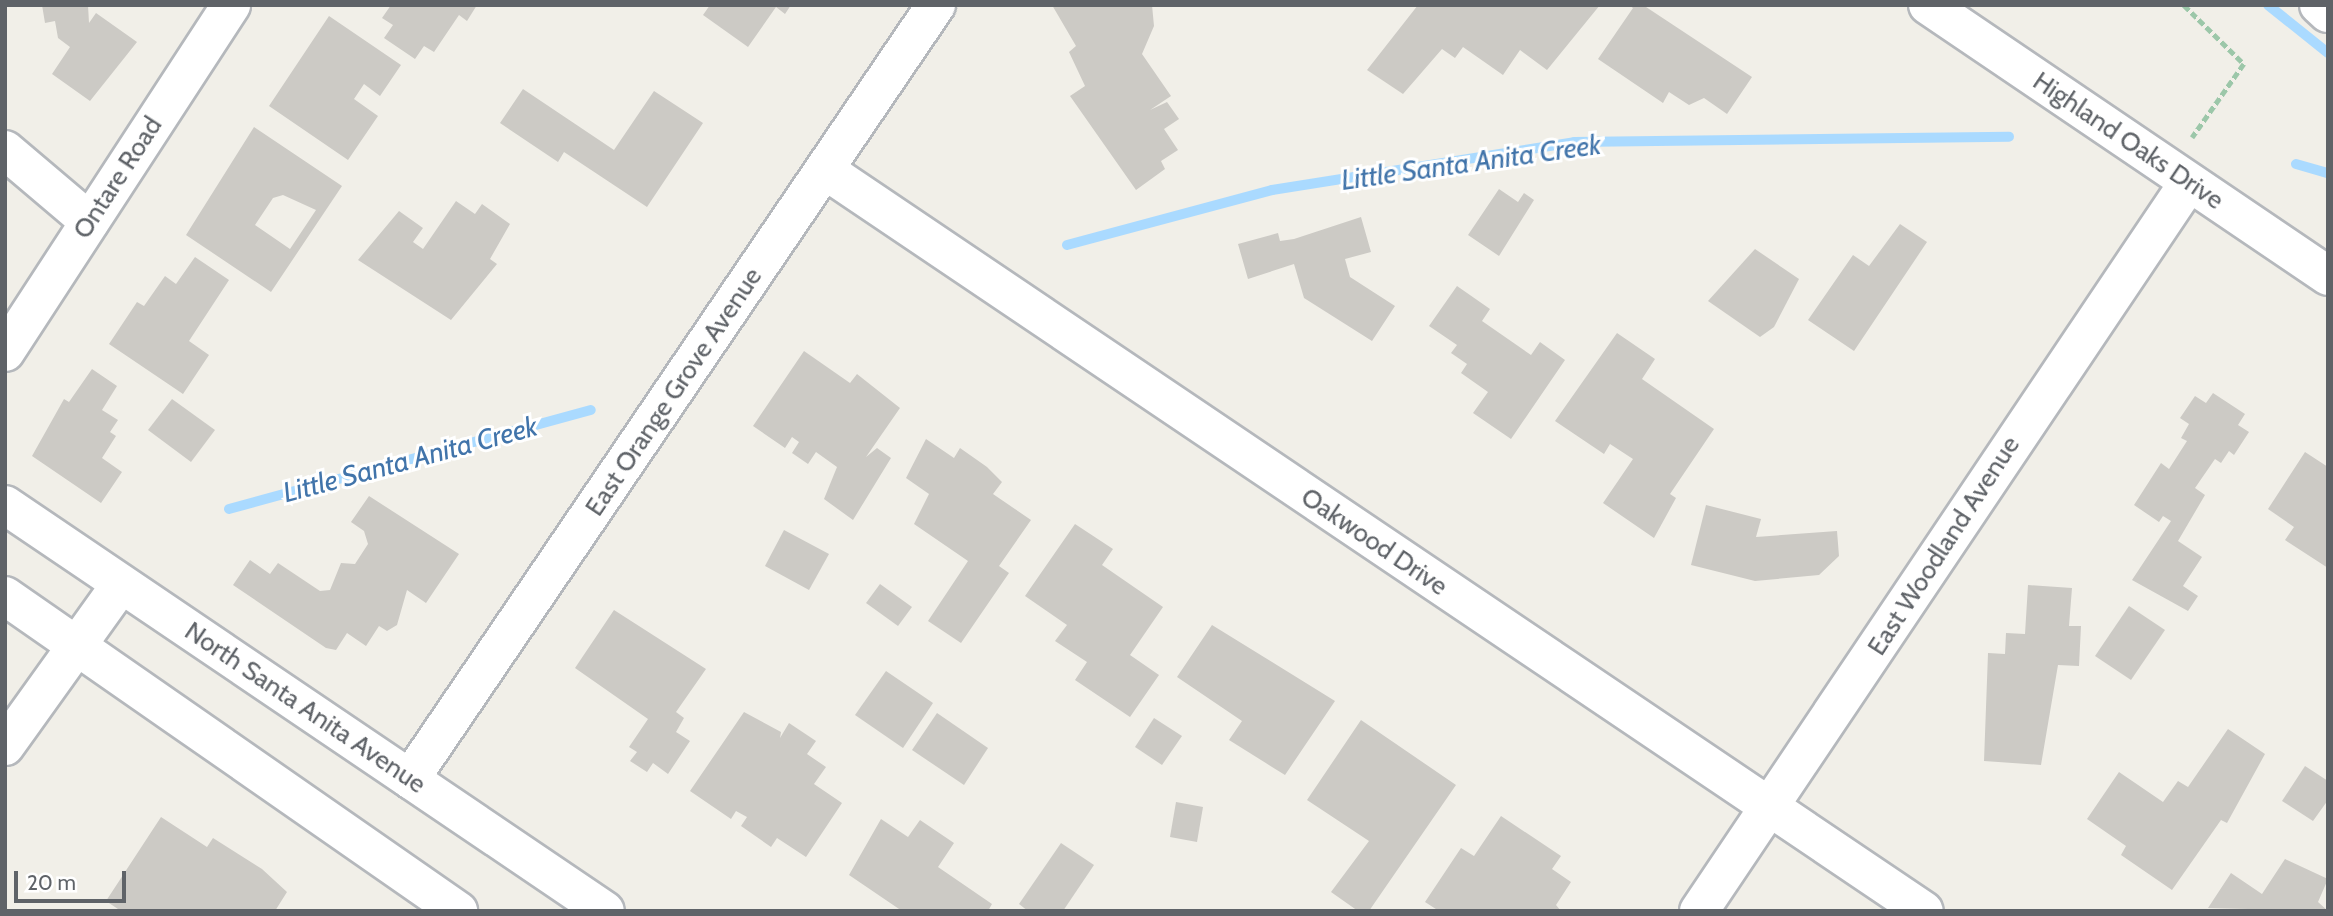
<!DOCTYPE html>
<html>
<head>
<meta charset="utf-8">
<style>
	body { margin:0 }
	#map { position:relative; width:2333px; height:916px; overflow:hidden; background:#f1efe8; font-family:Cabin,sans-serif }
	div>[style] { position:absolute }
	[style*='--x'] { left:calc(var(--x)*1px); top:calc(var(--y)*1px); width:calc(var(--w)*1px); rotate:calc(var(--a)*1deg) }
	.stream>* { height:10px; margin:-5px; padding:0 5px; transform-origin:5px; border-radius:5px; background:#aadaff }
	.building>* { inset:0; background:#cccac5 }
	.path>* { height:4.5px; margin-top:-2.25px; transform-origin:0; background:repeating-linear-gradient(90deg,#9cc7a9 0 7px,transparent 0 10.5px) }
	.roads { filter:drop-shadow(2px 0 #b5b8bc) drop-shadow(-2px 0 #b5b8bc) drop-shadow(0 2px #b5b8bc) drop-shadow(0 -2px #b5b8bc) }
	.minor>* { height:38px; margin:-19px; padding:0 19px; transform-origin:19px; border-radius:19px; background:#fff }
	span { translate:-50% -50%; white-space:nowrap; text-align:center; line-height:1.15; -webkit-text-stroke:6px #fff; paint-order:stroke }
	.street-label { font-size:26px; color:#5f6368 }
	.water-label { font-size:28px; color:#4174aa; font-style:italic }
	.frame { position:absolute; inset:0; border:7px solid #5f6368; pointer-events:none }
	.scale { position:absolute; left:14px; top:871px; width:112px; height:32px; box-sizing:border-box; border:4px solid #5f6368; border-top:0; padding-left:9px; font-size:21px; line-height:24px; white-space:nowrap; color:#5f6368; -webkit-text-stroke:5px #fff; paint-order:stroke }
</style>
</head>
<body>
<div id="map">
	<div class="stream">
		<i style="--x:2268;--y:5;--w:77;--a:38.7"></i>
		<i style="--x:2296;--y:164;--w:33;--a:16"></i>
		<i style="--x:1067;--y:245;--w:212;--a:-15"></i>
		<i style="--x:1272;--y:190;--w:306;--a:-9"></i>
		<i style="--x:1574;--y:142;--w:435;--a:-0.7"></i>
		<i style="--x:229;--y:509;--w:375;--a:-15.3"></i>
	</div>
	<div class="building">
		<i style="clip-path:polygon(42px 5px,88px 5px,89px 23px,96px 13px,137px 42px,90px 101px,52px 74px,70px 47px,58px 38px,55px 21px,45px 23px)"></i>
		<i style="clip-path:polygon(391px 5px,477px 5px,467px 21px,459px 15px,434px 52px,424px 46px,415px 59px,384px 38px,393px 25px,382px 18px)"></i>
		<i style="clip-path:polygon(710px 5px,791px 5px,785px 14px,776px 7px,748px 47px,703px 15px)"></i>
		<i style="clip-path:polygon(1052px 5px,1152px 5px,1154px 26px,1142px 54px,1171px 96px,1150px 110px,1167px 102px,1179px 119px,1164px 129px,1178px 150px,1161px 161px,1165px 169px,1136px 190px,1070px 96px,1085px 86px,1069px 52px,1076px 46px)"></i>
		<i style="clip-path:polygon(1418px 5px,1600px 5px,1547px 70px,1520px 50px,1503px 75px,1463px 47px,1455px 58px,1442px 49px,1403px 94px,1367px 70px)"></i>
		<i style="clip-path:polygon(1629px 5px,1643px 5px,1752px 77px,1727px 114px,1704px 98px,1689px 105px,1669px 92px,1663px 103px,1598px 59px,1633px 8px)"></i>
		<i style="clip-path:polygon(329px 16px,401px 65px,380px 96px,364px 84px,354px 99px,378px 116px,348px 160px,269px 106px)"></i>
		<i style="clip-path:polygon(523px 89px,614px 150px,654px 91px,703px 123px,647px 207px,564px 152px,558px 162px,500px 123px)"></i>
		<i style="clip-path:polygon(evenodd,254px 127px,342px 186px,271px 292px,186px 235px,254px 127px,283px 195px,316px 210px,290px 249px,255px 225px,273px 198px,283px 195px)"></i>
		<i style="clip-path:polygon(1499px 189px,1518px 202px,1524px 193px,1534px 200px,1499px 256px,1468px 235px)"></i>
		<i style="clip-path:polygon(456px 201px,475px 214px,482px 204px,510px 224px,490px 259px,497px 264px,451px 320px,358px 260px,399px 211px,423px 228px,413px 242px,423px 249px)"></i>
		<i style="clip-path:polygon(1361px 217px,1371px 252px,1345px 259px,1350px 277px,1395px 306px,1372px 341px,1304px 298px,1294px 264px,1248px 279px,1238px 244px,1278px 233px,1280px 241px,1294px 239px)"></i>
		<i style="clip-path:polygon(1900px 224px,1927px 242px,1854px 351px,1808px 320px,1853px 255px,1869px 266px)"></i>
		<i style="clip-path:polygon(1755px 249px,1799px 279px,1774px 327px,1760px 337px,1708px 301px)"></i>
		<i style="clip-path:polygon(195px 257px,229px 280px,189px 341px,209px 355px,183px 394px,109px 344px,137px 302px,144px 306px,165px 276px,176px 284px)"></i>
		<i style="clip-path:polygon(1457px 286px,1490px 309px,1482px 321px,1531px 355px,1540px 342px,1565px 360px,1511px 439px,1473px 413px,1488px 392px,1461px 373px,1467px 364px,1451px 353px,1457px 345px,1429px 326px)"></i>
		<i style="clip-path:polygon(1617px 333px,1655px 359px,1642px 379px,1714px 429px,1670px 494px,1676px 498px,1654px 538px,1603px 503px,1633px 459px,1610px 444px,1604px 454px,1555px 421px)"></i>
		<i style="clip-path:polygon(804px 351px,850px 383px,857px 374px,900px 408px,866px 457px,877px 448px,891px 458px,853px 520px,824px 499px,837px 467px,816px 452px,808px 464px,792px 453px,799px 442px,792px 437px,785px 448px,753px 426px)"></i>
		<i style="clip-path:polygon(92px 369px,117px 386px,102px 410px,118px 420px,110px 432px,116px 436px,102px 458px,122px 472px,101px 503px,32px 456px,64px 399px,69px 402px)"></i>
		<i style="clip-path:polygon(2213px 393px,2245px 414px,2238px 425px,2249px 432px,2234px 455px,2229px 451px,2221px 463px,2215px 459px,2195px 488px,2205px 495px,2178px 541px,2202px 557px,2183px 586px,2198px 596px,2188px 611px,2132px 580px,2171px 521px,2163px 516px,2159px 522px,2134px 505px,2161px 463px,2169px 469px,2187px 441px,2181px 438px,2189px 424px,2180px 418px,2195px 396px,2206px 403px)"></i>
		<i style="clip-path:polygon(172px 399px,215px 430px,191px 462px,148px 430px)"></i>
		<i style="clip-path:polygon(926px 439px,954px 458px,960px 448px,987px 467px,1002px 482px,993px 494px,1031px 520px,999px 566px,1009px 573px,961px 643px,928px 621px,968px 561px,914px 524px,929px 494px,906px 478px)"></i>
		<i style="clip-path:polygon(2305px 452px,2328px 467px,2328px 568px,2285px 540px,2294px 527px,2268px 509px)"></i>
		<i style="clip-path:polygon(369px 496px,459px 554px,426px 603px,407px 590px,397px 625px,387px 631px,379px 626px,366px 646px,347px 633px,336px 650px,326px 648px,233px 585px,250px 560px,270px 574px,278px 563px,320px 591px,330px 590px,341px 563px,355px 564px,368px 544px,364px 531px,351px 522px)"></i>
		<i style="clip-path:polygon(1706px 505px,1761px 519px,1756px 537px,1837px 531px,1839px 556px,1819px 575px,1755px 581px,1691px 565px)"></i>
		<i style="clip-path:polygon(1075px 524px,1113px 549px,1102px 565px,1163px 607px,1130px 655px,1159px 675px,1130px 717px,1075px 680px,1087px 662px,1055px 641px,1067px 625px,1025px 596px)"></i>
		<i style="clip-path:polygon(784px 530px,829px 554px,809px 590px,765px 566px)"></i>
		<i style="clip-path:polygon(880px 584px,912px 607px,898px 626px,866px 603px)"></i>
		<i style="clip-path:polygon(2028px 585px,2072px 588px,2069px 626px,2081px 626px,2079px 666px,2058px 665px,2041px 765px,1984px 761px,1988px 653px,2005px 654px,2006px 633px,2025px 634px)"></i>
		<i style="clip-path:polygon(2129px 606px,2165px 630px,2131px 680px,2095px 656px)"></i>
		<i style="clip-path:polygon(614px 610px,706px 669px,676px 712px,684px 718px,676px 732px,690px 741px,668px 774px,653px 763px,647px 772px,630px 761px,637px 752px,629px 747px,648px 719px,575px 668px)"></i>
		<i style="clip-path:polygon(1212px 625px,1335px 701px,1285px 775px,1229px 740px,1242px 721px,1177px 677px)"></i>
		<i style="clip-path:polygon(886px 671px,933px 703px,903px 748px,855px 715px)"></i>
		<i style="clip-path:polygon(744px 712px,781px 732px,780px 738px,789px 723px,816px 741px,807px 754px,826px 767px,814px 784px,842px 803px,806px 857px,777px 838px,771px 847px,741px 826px,747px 817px,736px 811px,731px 819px,690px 791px)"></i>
		<i style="clip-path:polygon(937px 713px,988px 748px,964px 785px,912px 750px)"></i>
		<i style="clip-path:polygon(1154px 718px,1182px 736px,1162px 765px,1135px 747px)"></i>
		<i style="clip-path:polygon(1361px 720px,1456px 785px,1369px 911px,1358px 911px,1331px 892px,1369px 841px,1307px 800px)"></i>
		<i style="clip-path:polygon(2228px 729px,2265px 754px,2227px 823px,2221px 820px,2172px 890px,2121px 855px,2126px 846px,2087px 819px,2119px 772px,2163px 802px,2178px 781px,2188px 787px)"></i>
		<i style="clip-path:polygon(2305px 766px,2328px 781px,2328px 800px,2313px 821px,2282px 801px)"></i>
		<i style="clip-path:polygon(1176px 802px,1203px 807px,1197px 842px,1170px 837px)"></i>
		<i style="clip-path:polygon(1501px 816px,1561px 856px,1552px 869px,1571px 882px,1556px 905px,1561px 911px,1439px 911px,1425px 902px,1461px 848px,1474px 856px)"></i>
		<i style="clip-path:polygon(161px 817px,207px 847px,213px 838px,262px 869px,287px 892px,275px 911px,121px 911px,106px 901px)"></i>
		<i style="clip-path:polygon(881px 819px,908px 837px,920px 820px,954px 843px,938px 867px,992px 904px,988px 911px,902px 911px,849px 875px)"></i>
		<i style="clip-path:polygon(1061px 843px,1094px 865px,1063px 911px,1028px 911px,1019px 904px)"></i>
		<i style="clip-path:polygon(2285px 859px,2328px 879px,2318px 902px,2328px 911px,2208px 908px,2231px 873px,2262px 894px)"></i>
	</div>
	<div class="path">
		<i style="--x:2184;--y:5;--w:84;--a:44.5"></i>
		<i style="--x:2244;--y:64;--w:90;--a:125.1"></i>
	</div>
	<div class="roads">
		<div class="minor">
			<i style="--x:1928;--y:5;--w:483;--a:34.1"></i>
			<i style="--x:2319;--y:5;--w:12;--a:42"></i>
			<i style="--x:5;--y:150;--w:111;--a:40.3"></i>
			<i style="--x:825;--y:170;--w:1325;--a:33.99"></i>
			<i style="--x:5;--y:352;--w:414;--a:-56.9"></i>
			<i style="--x:5;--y:505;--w:724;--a:34.08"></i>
			<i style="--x:5;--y:596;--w:552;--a:34.81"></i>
			<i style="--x:5;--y:746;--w:199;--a:-54.4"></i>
			<i style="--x:410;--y:779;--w:936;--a:-55.8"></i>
			<i style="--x:1699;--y:911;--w:878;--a:-56.09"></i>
		</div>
	</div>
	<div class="street-label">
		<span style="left:2128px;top:141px;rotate:34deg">Highland Oaks Drive</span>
		<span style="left:118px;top:178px;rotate:-57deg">Ontare Road</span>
		<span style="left:674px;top:392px;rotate:-56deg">East Orange Grove Avenue</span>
		<span style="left:1374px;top:542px;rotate:34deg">Oakwood Drive</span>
		<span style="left:1944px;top:546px;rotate:-57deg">East Woodland Avenue</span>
		<span style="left:305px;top:708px;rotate:34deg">North Santa Anita Avenue</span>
	</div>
	<div class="water-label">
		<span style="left:1471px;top:162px;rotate:-8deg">Little Santa Anita Creek</span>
		<span style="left:410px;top:459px;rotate:-15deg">Little Santa Anita Creek</span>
	</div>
	<div class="frame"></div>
	<div class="scale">20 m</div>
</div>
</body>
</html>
